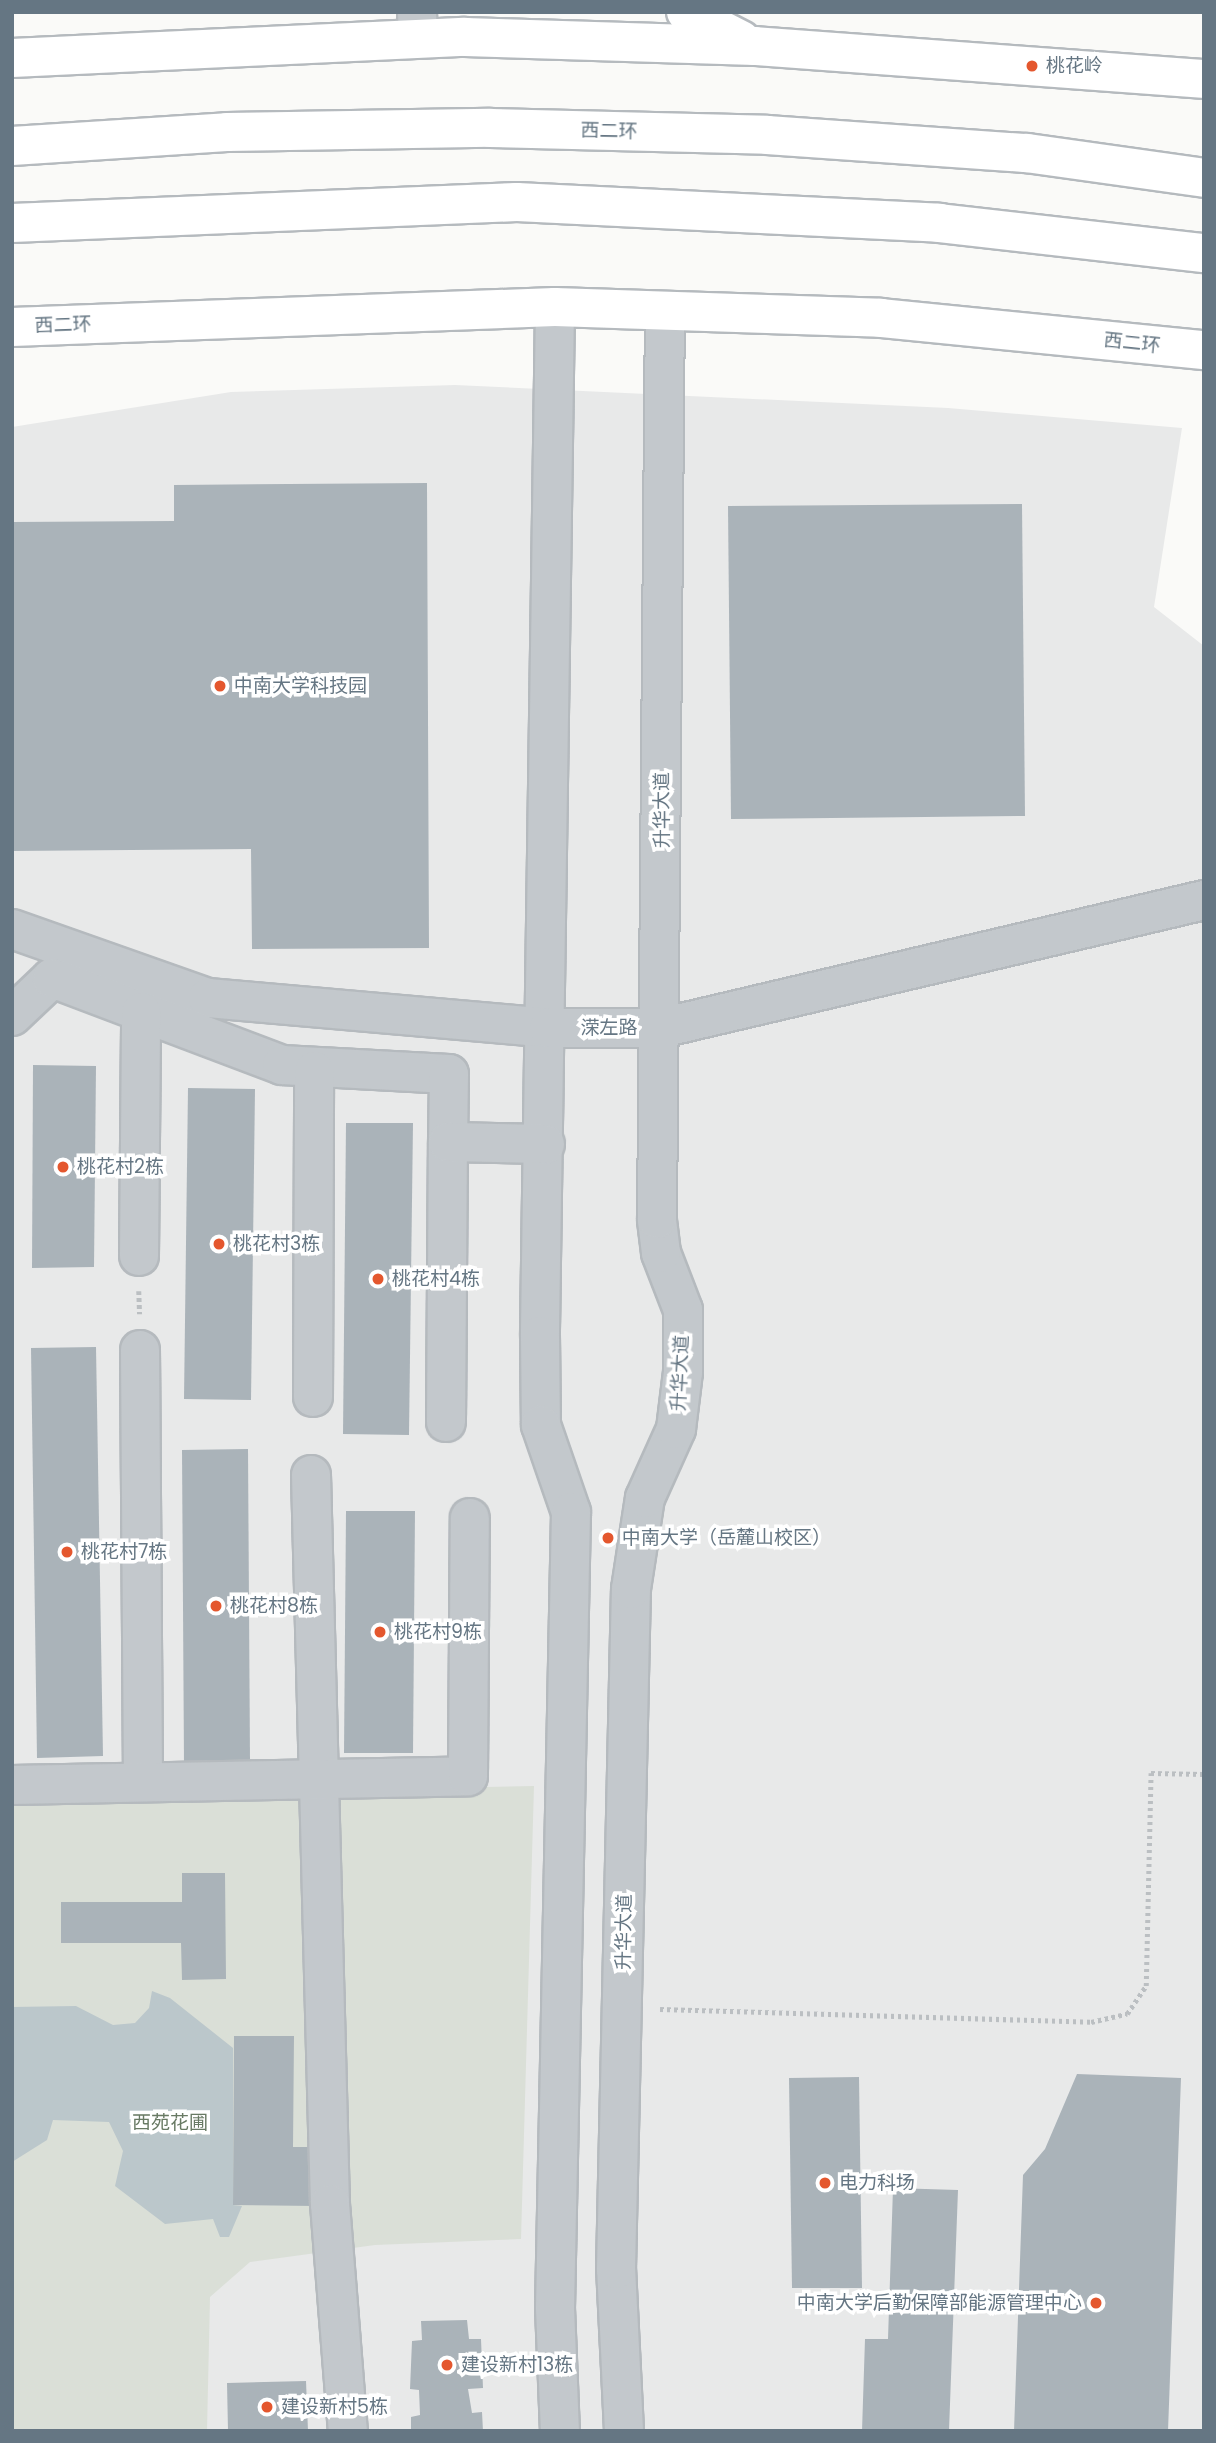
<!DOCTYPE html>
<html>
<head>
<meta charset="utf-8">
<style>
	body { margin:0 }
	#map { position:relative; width:1216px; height:2443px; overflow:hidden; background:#fafaf8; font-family:Poppins,"Noto Sans SC",sans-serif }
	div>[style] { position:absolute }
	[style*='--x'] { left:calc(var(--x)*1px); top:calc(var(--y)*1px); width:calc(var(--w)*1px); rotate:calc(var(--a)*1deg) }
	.built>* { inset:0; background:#e8e9e9 }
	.green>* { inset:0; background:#dadfd7 }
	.water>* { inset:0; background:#bbc7cb }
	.building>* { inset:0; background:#aab3b9 }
	.path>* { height:4.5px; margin-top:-2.25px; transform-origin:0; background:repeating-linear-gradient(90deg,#bbbfc2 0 3.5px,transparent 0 7px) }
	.roads { filter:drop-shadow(2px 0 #b5babe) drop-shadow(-2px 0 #b5babe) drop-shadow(0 2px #b5babe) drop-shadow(0 -2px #b5babe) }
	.minor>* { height:38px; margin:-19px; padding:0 19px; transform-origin:19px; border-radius:19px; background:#c3c8cc }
	.major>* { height:38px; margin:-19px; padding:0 19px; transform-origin:19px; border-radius:19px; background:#fff }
	.highway>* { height:38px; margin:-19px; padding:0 19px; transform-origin:19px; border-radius:19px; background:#fff }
	.dots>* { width:19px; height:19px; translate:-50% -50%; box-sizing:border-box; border:4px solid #fff; border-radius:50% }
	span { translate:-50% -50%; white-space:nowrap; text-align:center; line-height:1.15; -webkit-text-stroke:7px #fff; paint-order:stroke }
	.poi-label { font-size:19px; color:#657683 }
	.left { translate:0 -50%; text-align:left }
	.right { translate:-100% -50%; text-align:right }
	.street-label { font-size:19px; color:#657683 }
	.park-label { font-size:19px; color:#687a64 }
	.frame { position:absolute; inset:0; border:14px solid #657683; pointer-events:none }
</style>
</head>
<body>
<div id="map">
	<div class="built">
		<i style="clip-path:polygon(455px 385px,948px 408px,1182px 428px,1154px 607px,1204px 646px,1204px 2431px,12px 2431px,12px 427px,231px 392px)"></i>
	</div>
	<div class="green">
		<i style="clip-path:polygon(534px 1786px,521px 2239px,375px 2245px,250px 2262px,210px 2297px,207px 2431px,12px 2431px,12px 1797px)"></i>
	</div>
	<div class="water">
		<i style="clip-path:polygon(152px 1991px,170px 1998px,233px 2048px,233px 2205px,242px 2206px,229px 2237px,220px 2237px,213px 2219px,165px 2224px,115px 2186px,123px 2151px,109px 2122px,53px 2120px,47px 2140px,12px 2162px,12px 2007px,76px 2006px,113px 2025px,135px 2023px,149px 2008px)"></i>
	</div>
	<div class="building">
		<i style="clip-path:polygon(427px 483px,429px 948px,252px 949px,251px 849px,12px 851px,12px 522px,174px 521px,174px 485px)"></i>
		<i style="clip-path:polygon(1022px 504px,1025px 816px,731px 819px,728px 506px)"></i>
		<i style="clip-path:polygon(33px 1065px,96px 1066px,94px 1267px,32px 1268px)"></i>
		<i style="clip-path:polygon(188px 1088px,255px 1089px,251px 1400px,184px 1399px)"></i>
		<i style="clip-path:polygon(346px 1123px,413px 1123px,409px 1435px,343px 1434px)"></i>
		<i style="clip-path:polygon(96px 1347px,103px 1756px,37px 1758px,31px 1348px)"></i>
		<i style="clip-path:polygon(248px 1449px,250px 1761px,184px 1762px,182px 1450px)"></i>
		<i style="clip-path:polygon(346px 1511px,415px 1511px,413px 1753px,344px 1753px)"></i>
		<i style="clip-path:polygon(182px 1873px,225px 1873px,226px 1979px,182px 1980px,181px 1943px,61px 1943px,61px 1902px,182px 1902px)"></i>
		<i style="clip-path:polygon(234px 2036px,294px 2036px,293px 2147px,317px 2147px,316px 2206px,233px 2205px)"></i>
		<i style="clip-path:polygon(1077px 2074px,1181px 2078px,1168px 2431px,1014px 2431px,1023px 2175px,1045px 2149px)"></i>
		<i style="clip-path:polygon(859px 2077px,862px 2288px,792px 2288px,789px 2078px)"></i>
		<i style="clip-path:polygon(893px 2188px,958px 2190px,949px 2431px,862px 2431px,865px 2339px,888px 2339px)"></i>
		<i style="clip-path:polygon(467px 2320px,469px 2339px,481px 2339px,483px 2388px,468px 2389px,472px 2413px,482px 2412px,483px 2431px,411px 2431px,411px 2417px,420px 2415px,419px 2390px,410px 2389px,412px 2341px,422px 2340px,421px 2321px)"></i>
		<i style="clip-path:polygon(306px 2381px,308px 2431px,228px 2431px,227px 2383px)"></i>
	</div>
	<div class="path">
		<i style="--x:139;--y:1291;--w:23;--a:88"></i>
		<i style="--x:660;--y:2009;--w:431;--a:1.7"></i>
		<i style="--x:1091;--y:2022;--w:37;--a:-13"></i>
		<i style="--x:1127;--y:2014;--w:34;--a:-56"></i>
		<i style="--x:1146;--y:1986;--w:213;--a:-88.7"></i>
		<i style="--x:1151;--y:1773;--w:53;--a:1.1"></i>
	</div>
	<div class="roads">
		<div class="minor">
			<i style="--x:417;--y:12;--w:26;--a:88"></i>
			<i style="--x:555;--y:307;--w:1029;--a:90.84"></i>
			<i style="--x:540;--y:1336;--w:89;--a:89.4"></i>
			<i style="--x:541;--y:1425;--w:92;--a:71"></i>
			<i style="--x:571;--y:1512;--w:796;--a:91.15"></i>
			<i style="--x:555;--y:2308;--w:123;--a:87.7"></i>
			<i style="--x:12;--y:929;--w:208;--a:19.4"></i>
			<i style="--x:208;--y:998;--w:342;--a:5"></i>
			<i style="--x:549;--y:1028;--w:112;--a:0"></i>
			<i style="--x:661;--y:1028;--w:558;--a:-13.26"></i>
			<i style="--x:12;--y:1016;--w:55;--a:-43.5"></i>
			<i style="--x:52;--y:978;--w:246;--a:20.7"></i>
			<i style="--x:282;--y:1065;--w:167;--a:3.1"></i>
			<i style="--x:449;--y:1074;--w:68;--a:90.8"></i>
			<i style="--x:139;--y:1256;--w:244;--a:-89.5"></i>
			<i style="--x:140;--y:1350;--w:432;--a:89.6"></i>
			<i style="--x:313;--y:1397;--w:326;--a:-89.8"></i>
			<i style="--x:446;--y:1422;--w:280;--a:-89.6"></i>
			<i style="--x:448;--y:1142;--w:97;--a:1.2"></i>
			<i style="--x:311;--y:1475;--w:729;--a:88.51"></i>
			<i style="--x:330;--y:2204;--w:228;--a:85.5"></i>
			<i style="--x:12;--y:1785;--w:456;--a:-1.1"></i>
			<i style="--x:468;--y:1776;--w:258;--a:-89.6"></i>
			<i style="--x:624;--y:2431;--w:162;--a:-92.8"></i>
			<i style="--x:616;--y:2269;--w:680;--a:-88.74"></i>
			<i style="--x:631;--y:1589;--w:92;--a:-81.3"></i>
			<i style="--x:645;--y:1498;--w:76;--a:-65.8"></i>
			<i style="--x:676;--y:1429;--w:57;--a:-83"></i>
			<i style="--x:683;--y:1372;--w:62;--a:-90"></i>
			<i style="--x:683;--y:1310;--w:61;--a:-111.1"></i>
			<i style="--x:661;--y:1253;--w:34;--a:-97"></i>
			<i style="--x:657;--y:1219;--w:908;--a:-89.5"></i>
		</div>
		<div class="major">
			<i style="--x:686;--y:12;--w:62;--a:27"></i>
			<i style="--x:12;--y:58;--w:453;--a:-2.7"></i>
			<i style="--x:465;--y:37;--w:290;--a:1.8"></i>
			<i style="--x:755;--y:46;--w:450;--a:4.2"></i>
			<i style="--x:12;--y:327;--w:543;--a:-2.11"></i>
			<i style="--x:555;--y:307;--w:326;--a:1.9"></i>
			<i style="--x:881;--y:318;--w:325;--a:5.7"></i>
		</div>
		<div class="highway">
			<i style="--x:12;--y:146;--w:215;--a:-3.7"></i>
			<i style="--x:227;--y:132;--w:263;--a:-0.9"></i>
			<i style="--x:490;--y:128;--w:277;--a:1.4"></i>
			<i style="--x:767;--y:135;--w:261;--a:4"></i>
			<i style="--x:1027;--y:153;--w:179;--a:8"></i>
			<i style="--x:12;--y:223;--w:505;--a:-2.38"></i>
			<i style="--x:517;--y:202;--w:423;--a:2.8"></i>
			<i style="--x:939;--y:223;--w:267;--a:6.5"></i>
		</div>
	</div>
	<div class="dots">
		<i style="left:1032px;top:66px;background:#e4572e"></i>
		<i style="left:220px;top:686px;background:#e4572e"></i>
		<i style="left:63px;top:1167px;background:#e4572e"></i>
		<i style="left:219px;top:1244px;background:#e4572e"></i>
		<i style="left:378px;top:1279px;background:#e4572e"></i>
		<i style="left:608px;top:1538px;background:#e4572e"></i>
		<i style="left:67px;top:1552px;background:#e4572e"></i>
		<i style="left:216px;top:1606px;background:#e4572e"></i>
		<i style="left:380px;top:1632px;background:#e4572e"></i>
		<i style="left:825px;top:2183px;background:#e4572e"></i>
		<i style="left:1096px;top:2303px;background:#e4572e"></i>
		<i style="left:447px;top:2365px;background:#e4572e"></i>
		<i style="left:267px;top:2407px;background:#e4572e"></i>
	</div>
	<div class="poi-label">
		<span class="left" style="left:1046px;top:66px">桃花岭</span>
		<span class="left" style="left:234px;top:686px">中南大学科技园</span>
		<span class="left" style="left:77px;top:1167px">桃花村2栋</span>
		<span class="left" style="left:233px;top:1244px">桃花村3栋</span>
		<span class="left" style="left:392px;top:1279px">桃花村4栋</span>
		<span class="left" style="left:622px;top:1538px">中南大学（岳麓山校区）</span>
		<span class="left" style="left:81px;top:1552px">桃花村7栋</span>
		<span class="left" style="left:230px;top:1606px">桃花村8栋</span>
		<span class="left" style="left:394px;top:1632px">桃花村9栋</span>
		<span class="left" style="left:839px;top:2183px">电力科场</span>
		<span class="right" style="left:1082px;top:2303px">中南大学后勤保障部能源管理中心</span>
		<span class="left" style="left:461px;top:2365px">建设新村13栋</span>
		<span class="left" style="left:281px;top:2407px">建设新村5栋</span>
	</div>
	<div class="street-label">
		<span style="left:609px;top:131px;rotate:1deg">西二环</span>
		<span style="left:63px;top:325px;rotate:-2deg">西二环</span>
		<span style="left:1132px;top:343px;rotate:6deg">西二环</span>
		<span style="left:662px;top:810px;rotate:-90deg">升华大道</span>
		<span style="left:609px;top:1028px">溁左路</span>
		<span style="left:680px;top:1373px;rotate:-87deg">升华大道</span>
		<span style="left:624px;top:1932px;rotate:-89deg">升华大道</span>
	</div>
	<div class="park-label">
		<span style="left:170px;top:2123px">西苑花圃</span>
	</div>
	<div class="frame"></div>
</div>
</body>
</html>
